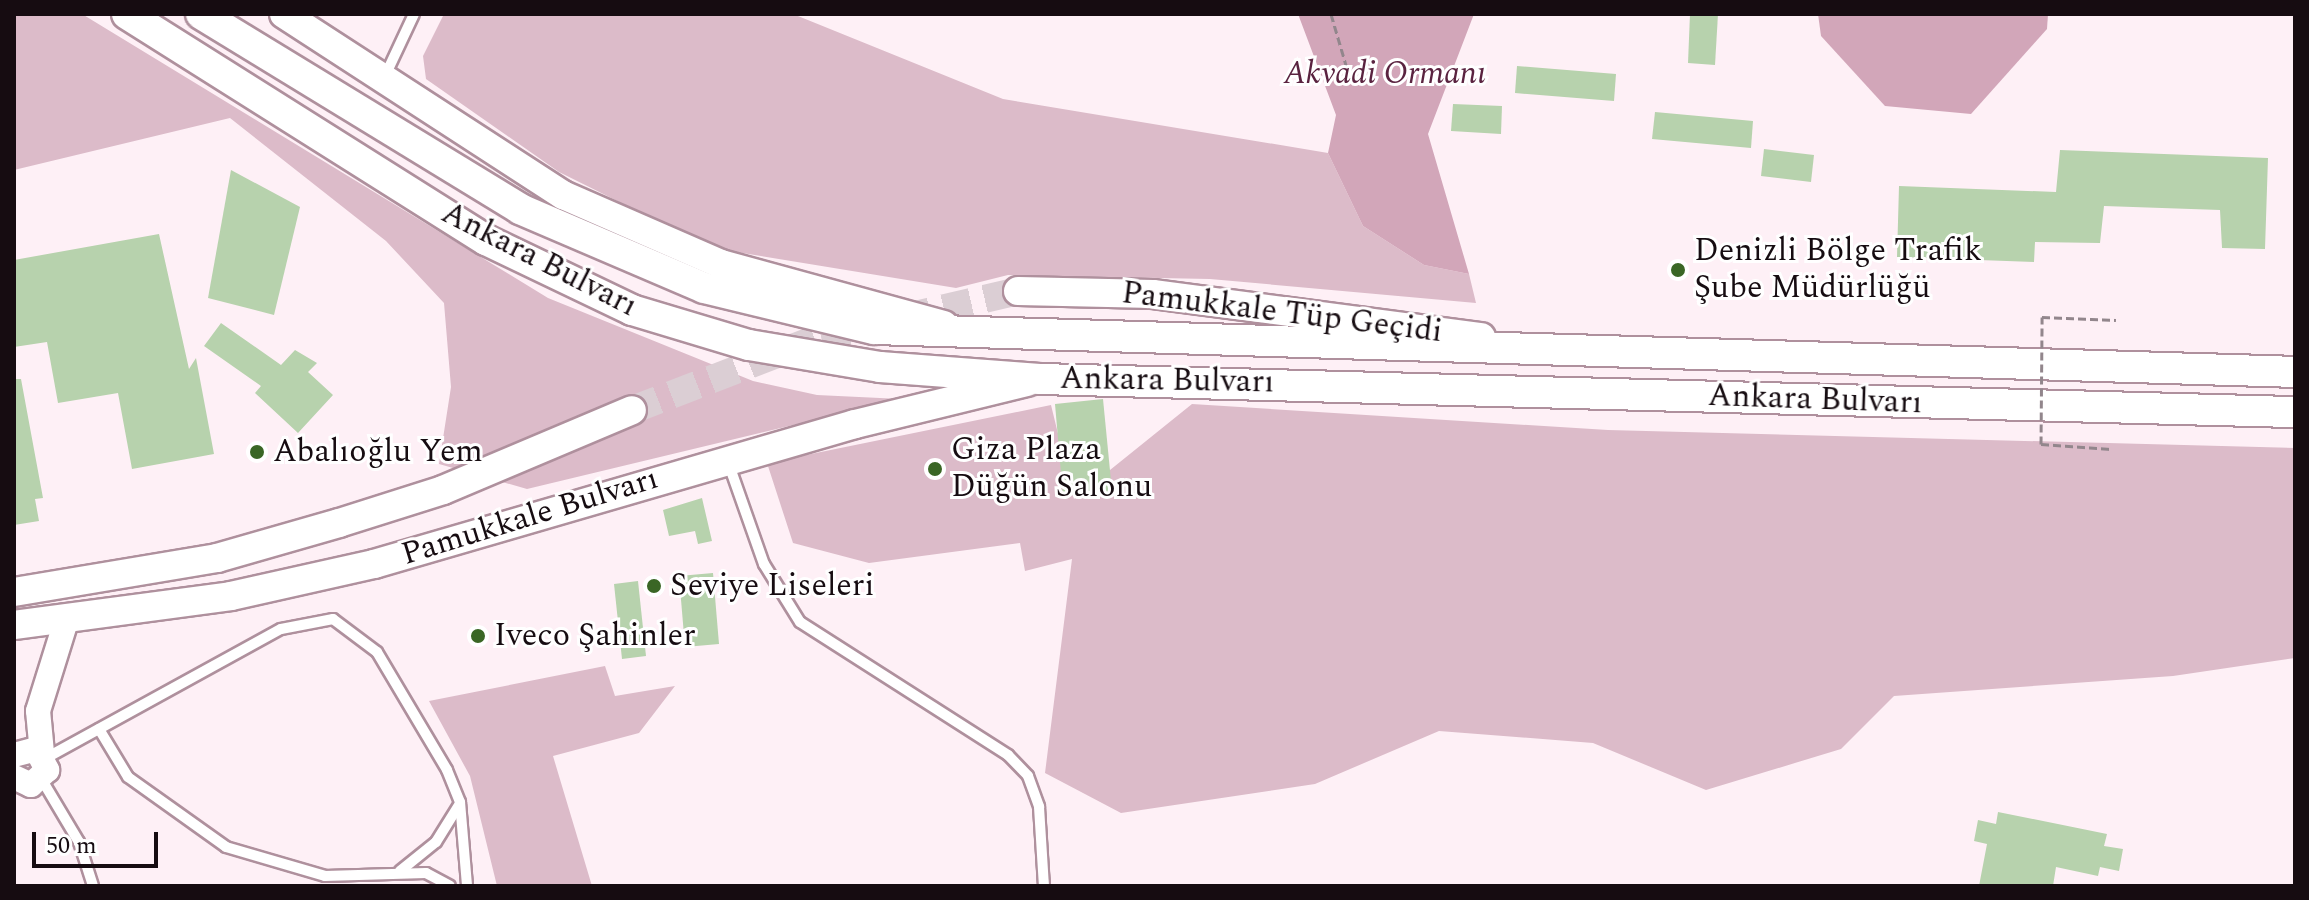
<!DOCTYPE html>
<html>
<head>
<meta charset="utf-8">
<style>
	body { margin:0 }
	#map { position:relative; width:2309px; height:900px; overflow:hidden; background:#fef0f6; font-family:Spectral,serif }
	div>[style] { position:absolute }
	[style*='--x'] { left:calc(var(--x)*1px); top:calc(var(--y)*1px); width:calc(var(--w)*1px); rotate:calc(var(--a)*1deg) }
	.green>* { inset:0; background:#dcbbc9 }
	.forest>* { inset:0; background:#d2a6b9 }
	.building>* { inset:0; background:#b7d2ad }
	.secondary-tunnel>* { height:28px; margin-top:-14px; transform-origin:0; background:repeating-linear-gradient(90deg,#dbced4 0 28px,transparent 0 42px) }
	.path>* { height:3px; margin-top:-1.5px; transform-origin:0; background:repeating-linear-gradient(90deg,#92868c 0 8px,transparent 0 12px) }
	.roads { filter:drop-shadow(2px 0 #af909d) drop-shadow(-2px 0 #af909d) drop-shadow(0 2px #af909d) drop-shadow(0 -2px #af909d) }
	.service>* { height:10px; margin:-5px; padding:0 5px; transform-origin:5px; border-radius:5px; background:#fff }
	.tertiary>* { height:24px; margin:-12px; padding:0 12px; transform-origin:12px; border-radius:12px; background:#fff }
	.secondary>* { height:28px; margin:-14px; padding:0 14px; transform-origin:14px; border-radius:14px; background:#fff }
	.primary>* { height:30px; margin:-15px; padding:0 15px; transform-origin:15px; border-radius:15px; background:#fff }
	.path-bridge>* { height:3px; margin-top:-1.5px; transform-origin:0; background:repeating-linear-gradient(90deg,#92868c 0 8px,transparent 0 12px) }
	.dots>* { width:22px; height:22px; translate:-50% -50%; box-sizing:border-box; border:4px solid #fff; border-radius:50% }
	span { translate:-50% -50%; white-space:nowrap; text-align:center; line-height:1.15; -webkit-text-stroke:6px #fff; paint-order:stroke }
	.park-label { font-size:32px; color:#5a2340; font-style:italic }
	.poi-label { font-size:32px; color:#160c11 }
	.left { translate:0 -50%; text-align:left }
	.street-label { font-size:32px; color:#160c11 }
	.frame { position:absolute; inset:0; border:16px solid #160c11; pointer-events:none }
	.scale { position:absolute; left:32px; top:832px; width:126px; height:36px; box-sizing:border-box; border:4px solid #160c11; border-top:0; padding-left:10px; font-size:24px; line-height:28px; white-space:nowrap; color:#160c11; -webkit-text-stroke:6px #fff; paint-order:stroke }
</style>
</head>
<body>
<div id="map">
	<div class="green">
		<i style="clip-path:polygon(14px 14px,82px 14px,548px 298px,753px 381px,817px 395px,901px 399px,527px 489px,439px 464px,451px 387px,444px 303px,386px 241px,230px 118px,14px 170px)"></i>
		<i style="clip-path:polygon(444px 14px,793px 14px,1003px 99px,1328px 153px,1363px 226px,1424px 265px,1469px 274px,1476px 303px,1210px 279px,1008px 275px,956px 288px,712px 248px,559px 172px,426px 79px,423px 56px)"></i>
		<i style="clip-path:polygon(1192px 404px,1608px 430px,2295px 448px,2295px 658px,2173px 676px,1894px 696px,1841px 749px,1706px 790px,1593px 743px,1439px 731px,1315px 784px,1121px 813px,1045px 773px,1072px 559px,1025px 571px,1020px 543px,869px 563px,793px 543px,767px 463px,1051px 405px,1074px 499px)"></i>
		<i style="clip-path:polygon(605px 666px,615px 696px,675px 686px,639px 733px,553px 756px,592px 886px,497px 886px,470px 776px,429px 701px)"></i>
	</div>
	<div class="forest">
		<i style="clip-path:polygon(1298px 14px,1474px 14px,1428px 134px,1469px 274px,1424px 265px,1363px 226px,1328px 153px,1336px 115px)"></i>
		<i style="clip-path:polygon(1818px 14px,2048px 14px,2047px 29px,1971px 114px,1885px 106px,1821px 36px)"></i>
	</div>
	<div class="building">
		<i style="clip-path:polygon(1690px 14px,1718px 14px,1715px 65px,1688px 63px)"></i>
		<i style="clip-path:polygon(1517px 66px,1616px 74px,1614px 101px,1515px 93px)"></i>
		<i style="clip-path:polygon(1453px 104px,1502px 106px,1501px 134px,1451px 131px)"></i>
		<i style="clip-path:polygon(1655px 112px,1753px 121px,1751px 148px,1652px 139px)"></i>
		<i style="clip-path:polygon(1764px 149px,1814px 155px,1811px 182px,1761px 176px)"></i>
		<i style="clip-path:polygon(2060px 150px,2268px 158px,2265px 249px,2222px 248px,2220px 210px,2104px 206px,2100px 243px,2035px 242px,2034px 262px,1897px 257px,1899px 186px,2056px 192px)"></i>
		<i style="clip-path:polygon(231px 170px,300px 207px,274px 315px,208px 298px)"></i>
		<i style="clip-path:polygon(159px 234px,189px 369px,196px 358px,214px 454px,132px 469px,118px 393px,58px 403px,47px 342px,14px 347px,14px 260px)"></i>
		<i style="clip-path:polygon(221px 323px,281px 365px,295px 350px,317px 363px,308px 372px,333px 395px,298px 433px,255px 393px,261px 386px,204px 346px)"></i>
		<i style="clip-path:polygon(14px 379px,21px 379px,43px 498px,35px 499px,39px 521px,14px 525px)"></i>
		<i style="clip-path:polygon(1103px 399px,1112px 491px,1063px 496px,1055px 404px)"></i>
		<i style="clip-path:polygon(702px 498px,712px 541px,698px 544px,695px 531px,669px 536px,663px 510px)"></i>
		<i style="clip-path:polygon(713px 573px,719px 644px,685px 647px,679px 576px)"></i>
		<i style="clip-path:polygon(638px 581px,646px 656px,622px 659px,614px 584px)"></i>
		<i style="clip-path:polygon(1998px 812px,2107px 834px,2104px 846px,2123px 849px,2119px 871px,2100px 867px,2098px 876px,2056px 867px,2053px 886px,1979px 886px,1987px 844px,1974px 841px,1978px 820px,1996px 824px)"></i>
	</div>
	<div class="secondary-tunnel">
		<i style="--x:632;--y:410;--w:203;--a:-21.1"></i>
		<i style="--x:821;--y:337;--w:202;--a:-13.1"></i>
	</div>
	<div class="path">
		<i style="--x:1331;--y:14;--w:71;--a:73.6"></i>
		<i style="--x:2042;--y:317;--w:74;--a:2.3"></i>
		<i style="--x:2041;--y:444;--w:70;--a:4.1"></i>
	</div>
	<div class="roads">
		<div class="service">
			<i style="--x:385;--y:76;--w:68;--a:-64.9"></i>
			<i style="--x:728;--y:462;--w:108;--a:70.6"></i>
			<i style="--x:764;--y:564;--w:68;--a:58.2"></i>
			<i style="--x:800;--y:622;--w:247;--a:32.6"></i>
			<i style="--x:1008;--y:755;--w:29;--a:46"></i>
			<i style="--x:1028;--y:776;--w:33;--a:70"></i>
			<i style="--x:1039;--y:807;--w:79;--a:86.4"></i>
			<i style="--x:99;--y:729;--w:56;--a:58.9"></i>
			<i style="--x:128;--y:777;--w:120;--a:35.5"></i>
			<i style="--x:226;--y:847;--w:103;--a:16.3"></i>
			<i style="--x:325;--y:876;--w:101;--a:-1.7"></i>
			<i style="--x:426;--y:873;--w:27;--a:28"></i>
			<i style="--x:46;--y:758;--w:268;--a:-28.8"></i>
			<i style="--x:281;--y:629;--w:53;--a:-10.9"></i>
			<i style="--x:333;--y:619;--w:55;--a:36.9"></i>
			<i style="--x:377;--y:652;--w:137;--a:59.3"></i>
			<i style="--x:447;--y:770;--w:35;--a:68"></i>
			<i style="--x:460;--y:802;--w:84;--a:85.2"></i>
			<i style="--x:42;--y:780;--w:72;--a:59.2"></i>
			<i style="--x:79;--y:842;--w:46;--a:72.3"></i>
			<i style="--x:400;--y:871;--w:46;--a:-38.9"></i>
			<i style="--x:436;--y:842;--w:44;--a:-58.1"></i>
		</div>
		<div class="tertiary">
			<i style="--x:42;--y:753;--w:42;--a:-95.4"></i>
			<i style="--x:38;--y:711;--w:94;--a:-72.7"></i>
			<i style="--x:14;--y:755;--w:23;--a:-15"></i>
			<i style="--x:36;--y:749;--w:24;--a:62"></i>
			<i style="--x:47;--y:770;--w:22;--a:137"></i>
			<i style="--x:31;--y:785;--w:19;--a:-155"></i>
		</div>
		<div class="secondary">
			<i style="--x:284;--y:14;--w:333;--a:33"></i>
			<i style="--x:563;--y:195;--w:172;--a:23.6"></i>
			<i style="--x:721;--y:264;--w:231;--a:15.3"></i>
			<i style="--x:1018;--y:291;--w:135;--a:1.3"></i>
			<i style="--x:1153;--y:294;--w:331;--a:7.5"></i>
			<i style="--x:14;--y:592;--w:206;--a:-9.5"></i>
			<i style="--x:217;--y:558;--w:127;--a:-16"></i>
			<i style="--x:339;--y:523;--w:109;--a:-17.6"></i>
			<i style="--x:443;--y:490;--w:205;--a:-22.9"></i>
			<i style="--x:14;--y:625;--w:219;--a:-7.6"></i>
			<i style="--x:231;--y:596;--w:147;--a:-12.6"></i>
			<i style="--x:374;--y:564;--w:501;--a:-16.23"></i>
			<i style="--x:855;--y:424;--w:177;--a:-13.7"></i>
		</div>
		<div class="primary">
			<i style="--x:127;--y:14;--w:424;--a:32.2"></i>
			<i style="--x:486;--y:240;--w:162;--a:25.6"></i>
			<i style="--x:632;--y:310;--w:122;--a:16.7"></i>
			<i style="--x:749;--y:345;--w:133;--a:9.5"></i>
			<i style="--x:880;--y:367;--w:160;--a:4.3"></i>
			<i style="--x:1040;--y:379;--w:1255;--a:1.51"></i>
			<i style="--x:201;--y:14;--w:374;--a:31.4"></i>
			<i style="--x:520;--y:209;--w:200;--a:23.2"></i>
			<i style="--x:704;--y:288;--w:175;--a:13.6"></i>
			<i style="--x:874;--y:329;--w:1422;--a:1.73"></i>
		</div>
	</div>
	<div class="path-bridge">
		<i style="--x:2041;--y:444;--w:127;--a:-89.5"></i>
	</div>
	<div class="dots">
		<i style="left:1678px;top:270px;background:#3a6625"></i>
		<i style="left:257px;top:452px;background:#3a6625"></i>
		<i style="left:935px;top:469px;background:#3a6625"></i>
		<i style="left:654px;top:586px;background:#3a6625"></i>
		<i style="left:478px;top:636px;background:#3a6625"></i>
	</div>
	<div class="park-label">
		<span style="left:1385px;top:74px">Akvadi Ormanı</span>
	</div>
	<div class="poi-label">
		<span class="left" style="left:1694px;top:270px">Denizli Bölge Trafik<br>Şube Müdürlüğü</span>
		<span class="left" style="left:951px;top:469px">Giza Plaza<br>Düğün Salonu</span>
		<span class="left" style="left:273px;top:452px">Abalıoğlu Yem</span>
		<span class="left" style="left:670px;top:586px">Seviye Liseleri</span>
		<span class="left" style="left:494px;top:636px">Iveco Şahinler</span>
	</div>
	<div class="street-label">
		<span style="left:539px;top:260px;rotate:27deg">Ankara Bulvarı</span>
		<span style="left:1282px;top:313px;rotate:7deg">Pamukkale Tüp Geçidi</span>
		<span style="left:1167px;top:381px;rotate:1deg">Ankara Bulvarı</span>
		<span style="left:1815px;top:400px;rotate:2deg">Ankara Bulvarı</span>
		<span style="left:530px;top:517px;rotate:-17deg">Pamukkale Bulvarı</span>
	</div>
	<div class="frame"></div>
	<div class="scale">50 m</div>
</div>
</body>
</html>
